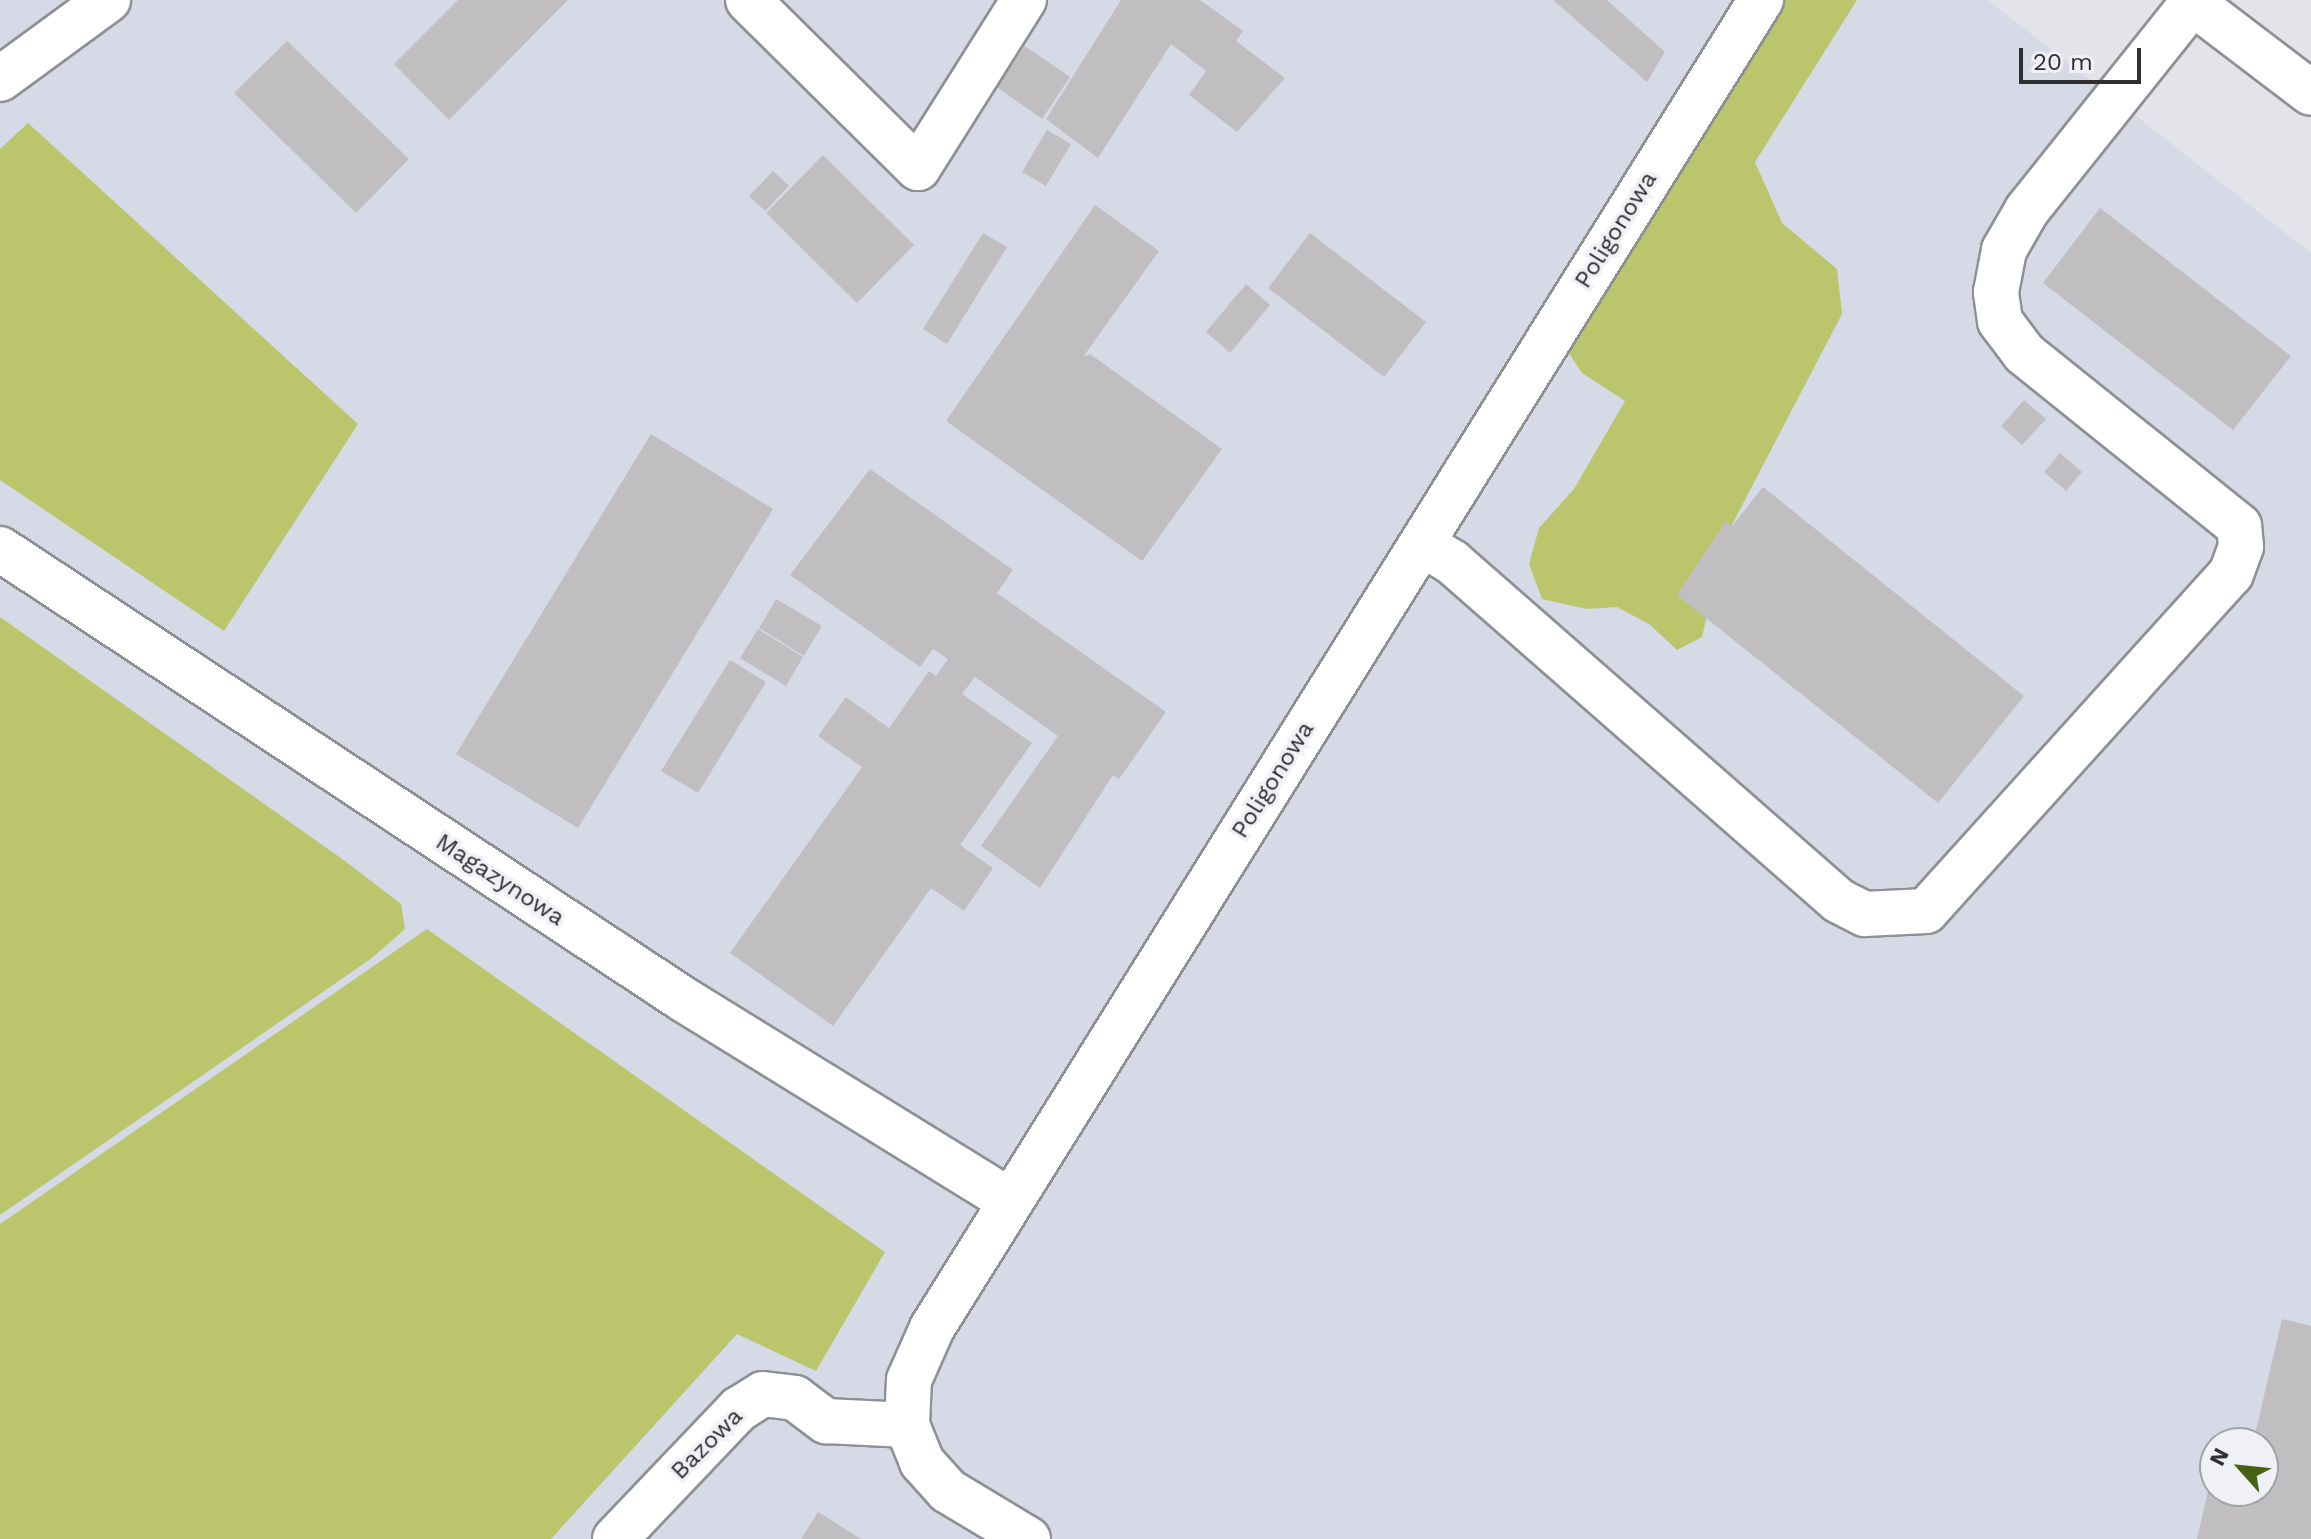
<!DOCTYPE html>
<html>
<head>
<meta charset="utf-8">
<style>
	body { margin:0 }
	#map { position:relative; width:2311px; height:1539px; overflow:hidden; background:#e2e4e9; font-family:"Work Sans",sans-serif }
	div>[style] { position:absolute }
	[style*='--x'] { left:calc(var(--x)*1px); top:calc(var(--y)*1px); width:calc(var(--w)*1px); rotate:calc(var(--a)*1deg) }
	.built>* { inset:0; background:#d5dae6 }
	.green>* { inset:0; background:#bbc56c }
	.building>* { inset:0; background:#c1bec2 }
	.roads { filter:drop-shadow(2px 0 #8e9094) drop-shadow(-2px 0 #8e9094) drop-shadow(0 2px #8e9094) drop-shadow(0 -2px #8e9094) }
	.minor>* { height:44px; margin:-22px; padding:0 22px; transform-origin:22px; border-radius:22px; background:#fff }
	span { translate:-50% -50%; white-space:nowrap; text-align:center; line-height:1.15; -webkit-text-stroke:7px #eff1f6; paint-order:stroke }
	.street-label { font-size:24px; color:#2f2f31 }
	.north { position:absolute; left:2199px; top:1427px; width:80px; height:80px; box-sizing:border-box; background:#eff1f6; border:2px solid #a2a3a7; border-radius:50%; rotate:297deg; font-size:22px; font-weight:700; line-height:32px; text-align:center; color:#2f2f31 }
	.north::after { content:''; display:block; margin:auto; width:28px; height:36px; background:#476212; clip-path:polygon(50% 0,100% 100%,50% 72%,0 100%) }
	.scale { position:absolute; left:2019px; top:48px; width:122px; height:36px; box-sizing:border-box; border:4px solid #2f2f31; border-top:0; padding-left:10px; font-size:24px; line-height:28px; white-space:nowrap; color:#2f2f31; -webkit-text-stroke:6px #eff1f6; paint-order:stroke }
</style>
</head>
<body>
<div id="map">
	<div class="built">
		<i style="clip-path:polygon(evenodd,0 0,1988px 0,2311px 253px,2311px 1539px,0 1539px,0 0,2215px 1443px,2263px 1443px,2263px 1491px,2215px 1491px,2215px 1443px)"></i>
	</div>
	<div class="green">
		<i style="clip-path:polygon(1773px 0,1857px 0,1755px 162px,1782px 223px,1837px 269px,1842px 314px,1724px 540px,1702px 637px,1677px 650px,1649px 624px,1617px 607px,1587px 609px,1542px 599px,1529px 564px,1539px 528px,1574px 489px,1625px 401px,1582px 373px,1562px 343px)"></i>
		<i style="clip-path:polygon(28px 123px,358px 424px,224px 631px,0 480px,0 149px)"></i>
		<i style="clip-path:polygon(0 617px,345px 861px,401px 904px,405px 929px,372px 958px,0 1215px)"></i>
		<i style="clip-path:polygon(427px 929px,885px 1252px,816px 1371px,737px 1334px,551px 1539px,0 1539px,0 1224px)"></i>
	</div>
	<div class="building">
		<i style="clip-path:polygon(458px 0,568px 0,449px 120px,394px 64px)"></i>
		<i style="clip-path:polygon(1121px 0,1200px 0,1243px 31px,1236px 41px,1285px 78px,1237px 132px,1189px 95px,1206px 71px,1171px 44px,1098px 158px,1046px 119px)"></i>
		<i style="clip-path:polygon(1553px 0,1607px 0,1665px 52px,1647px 82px)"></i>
		<i style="clip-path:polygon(287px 41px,409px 159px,356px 213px,234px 93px)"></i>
		<i style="clip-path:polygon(1025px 46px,1070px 77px,1042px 119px,997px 87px)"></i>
		<i style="clip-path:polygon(1047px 130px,1071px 144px,1046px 186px,1022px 172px)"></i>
		<i style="clip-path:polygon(823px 155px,914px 245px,857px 303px,766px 213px)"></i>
		<i style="clip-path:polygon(773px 171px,789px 186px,765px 211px,749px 196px)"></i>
		<i style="clip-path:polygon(1095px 205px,1159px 251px,1083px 357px,1090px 354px,1222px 449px,1142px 561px,946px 421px)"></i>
		<i style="clip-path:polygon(2100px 208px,2291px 356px,2233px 430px,2043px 283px)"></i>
		<i style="clip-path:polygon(983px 233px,1007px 247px,947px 344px,923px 329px)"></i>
		<i style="clip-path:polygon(1310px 233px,1426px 322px,1384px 377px,1268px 288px)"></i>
		<i style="clip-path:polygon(1246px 284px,1270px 305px,1230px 353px,1206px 332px)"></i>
		<i style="clip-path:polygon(2024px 400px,2046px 419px,2022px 445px,2001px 426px)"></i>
		<i style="clip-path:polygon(651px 434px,773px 509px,578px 828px,456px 754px)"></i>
		<i style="clip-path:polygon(2060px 453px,2082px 472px,2066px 491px,2044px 472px)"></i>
		<i style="clip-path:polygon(870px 469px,1013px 570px,997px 593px,1166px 712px,1119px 779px,1113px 775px,1040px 888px,981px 846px,1058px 736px,975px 677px,962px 694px,1032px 743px,960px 845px,993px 868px,964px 911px,931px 888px,833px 1026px,730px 953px,862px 767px,818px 736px,846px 697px,889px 728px,929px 671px,936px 676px,948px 659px,933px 649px,920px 667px,790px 575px)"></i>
		<i style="clip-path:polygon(1763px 487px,2024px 696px,1938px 803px,1677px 595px,1726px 521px,1732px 526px)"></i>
		<i style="clip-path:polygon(776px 599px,822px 626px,804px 656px,759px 628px)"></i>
		<i style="clip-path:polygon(758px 629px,803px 657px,786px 686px,740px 658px)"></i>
		<i style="clip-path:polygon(730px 660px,766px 682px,698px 793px,661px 771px)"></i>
		<i style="clip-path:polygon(2282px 1319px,2311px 1326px,2311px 1539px,2197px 1539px,2214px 1465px,2215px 1491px,2263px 1491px,2263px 1443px,2253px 1443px)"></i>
		<i style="clip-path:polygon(2220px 1436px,2246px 1442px,2245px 1443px,2219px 1443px)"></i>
		<i style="clip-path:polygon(818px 1512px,861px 1539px,801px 1539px)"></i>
	</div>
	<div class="roads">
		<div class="minor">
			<i style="--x:748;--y:0;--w:239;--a:44.7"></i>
			<i style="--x:918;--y:168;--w:199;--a:-57.8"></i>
			<i style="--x:2189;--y:0;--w:153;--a:37.3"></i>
			<i style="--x:0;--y:79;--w:134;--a:-36.2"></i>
			<i style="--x:1422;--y:544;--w:35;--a:31"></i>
			<i style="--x:1452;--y:562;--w:514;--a:41.22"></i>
			<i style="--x:1839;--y:901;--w:29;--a:27"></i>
			<i style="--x:1865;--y:914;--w:61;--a:-2.8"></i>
			<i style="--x:1926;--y:911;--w:455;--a:-47.9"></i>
			<i style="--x:2231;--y:574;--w:29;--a:-70"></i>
			<i style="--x:2241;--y:547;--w:21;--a:-95"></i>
			<i style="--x:2239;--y:526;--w:276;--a:-141.2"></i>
			<i style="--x:2024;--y:353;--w:40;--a:-127"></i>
			<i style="--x:2000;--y:321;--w:29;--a:-98"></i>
			<i style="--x:1996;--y:292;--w:43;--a:-79.2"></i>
			<i style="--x:2004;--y:250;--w:46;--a:-60.1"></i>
			<i style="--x:2027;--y:210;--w:265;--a:-51.4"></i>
			<i style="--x:0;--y:549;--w:818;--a:33.38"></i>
			<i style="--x:683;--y:999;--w:382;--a:31.7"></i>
			<i style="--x:615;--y:1539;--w:180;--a:-46.4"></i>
			<i style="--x:739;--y:1409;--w:28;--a:-32"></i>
			<i style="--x:763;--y:1394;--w:32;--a:7"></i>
			<i style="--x:795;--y:1398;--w:39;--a:37"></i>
			<i style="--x:826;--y:1421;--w:81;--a:2.8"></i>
			<i style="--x:1028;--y:1539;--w:93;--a:-149"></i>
			<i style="--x:948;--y:1491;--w:39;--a:-132"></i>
			<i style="--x:922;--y:1462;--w:40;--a:-112"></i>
			<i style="--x:907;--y:1425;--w:45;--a:-87.5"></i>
			<i style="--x:909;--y:1380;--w:57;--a:-66.1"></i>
			<i style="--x:932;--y:1328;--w:1566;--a:-58.03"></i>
		</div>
	</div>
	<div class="street-label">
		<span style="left:1616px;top:230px;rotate:-58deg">Poligonowa</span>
		<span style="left:1273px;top:780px;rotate:-58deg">Poligonowa</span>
		<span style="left:500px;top:880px;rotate:33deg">Magazynowa</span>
		<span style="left:707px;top:1444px;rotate:-45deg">Bazowa</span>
	</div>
	<div class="north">N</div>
	<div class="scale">20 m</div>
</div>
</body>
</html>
